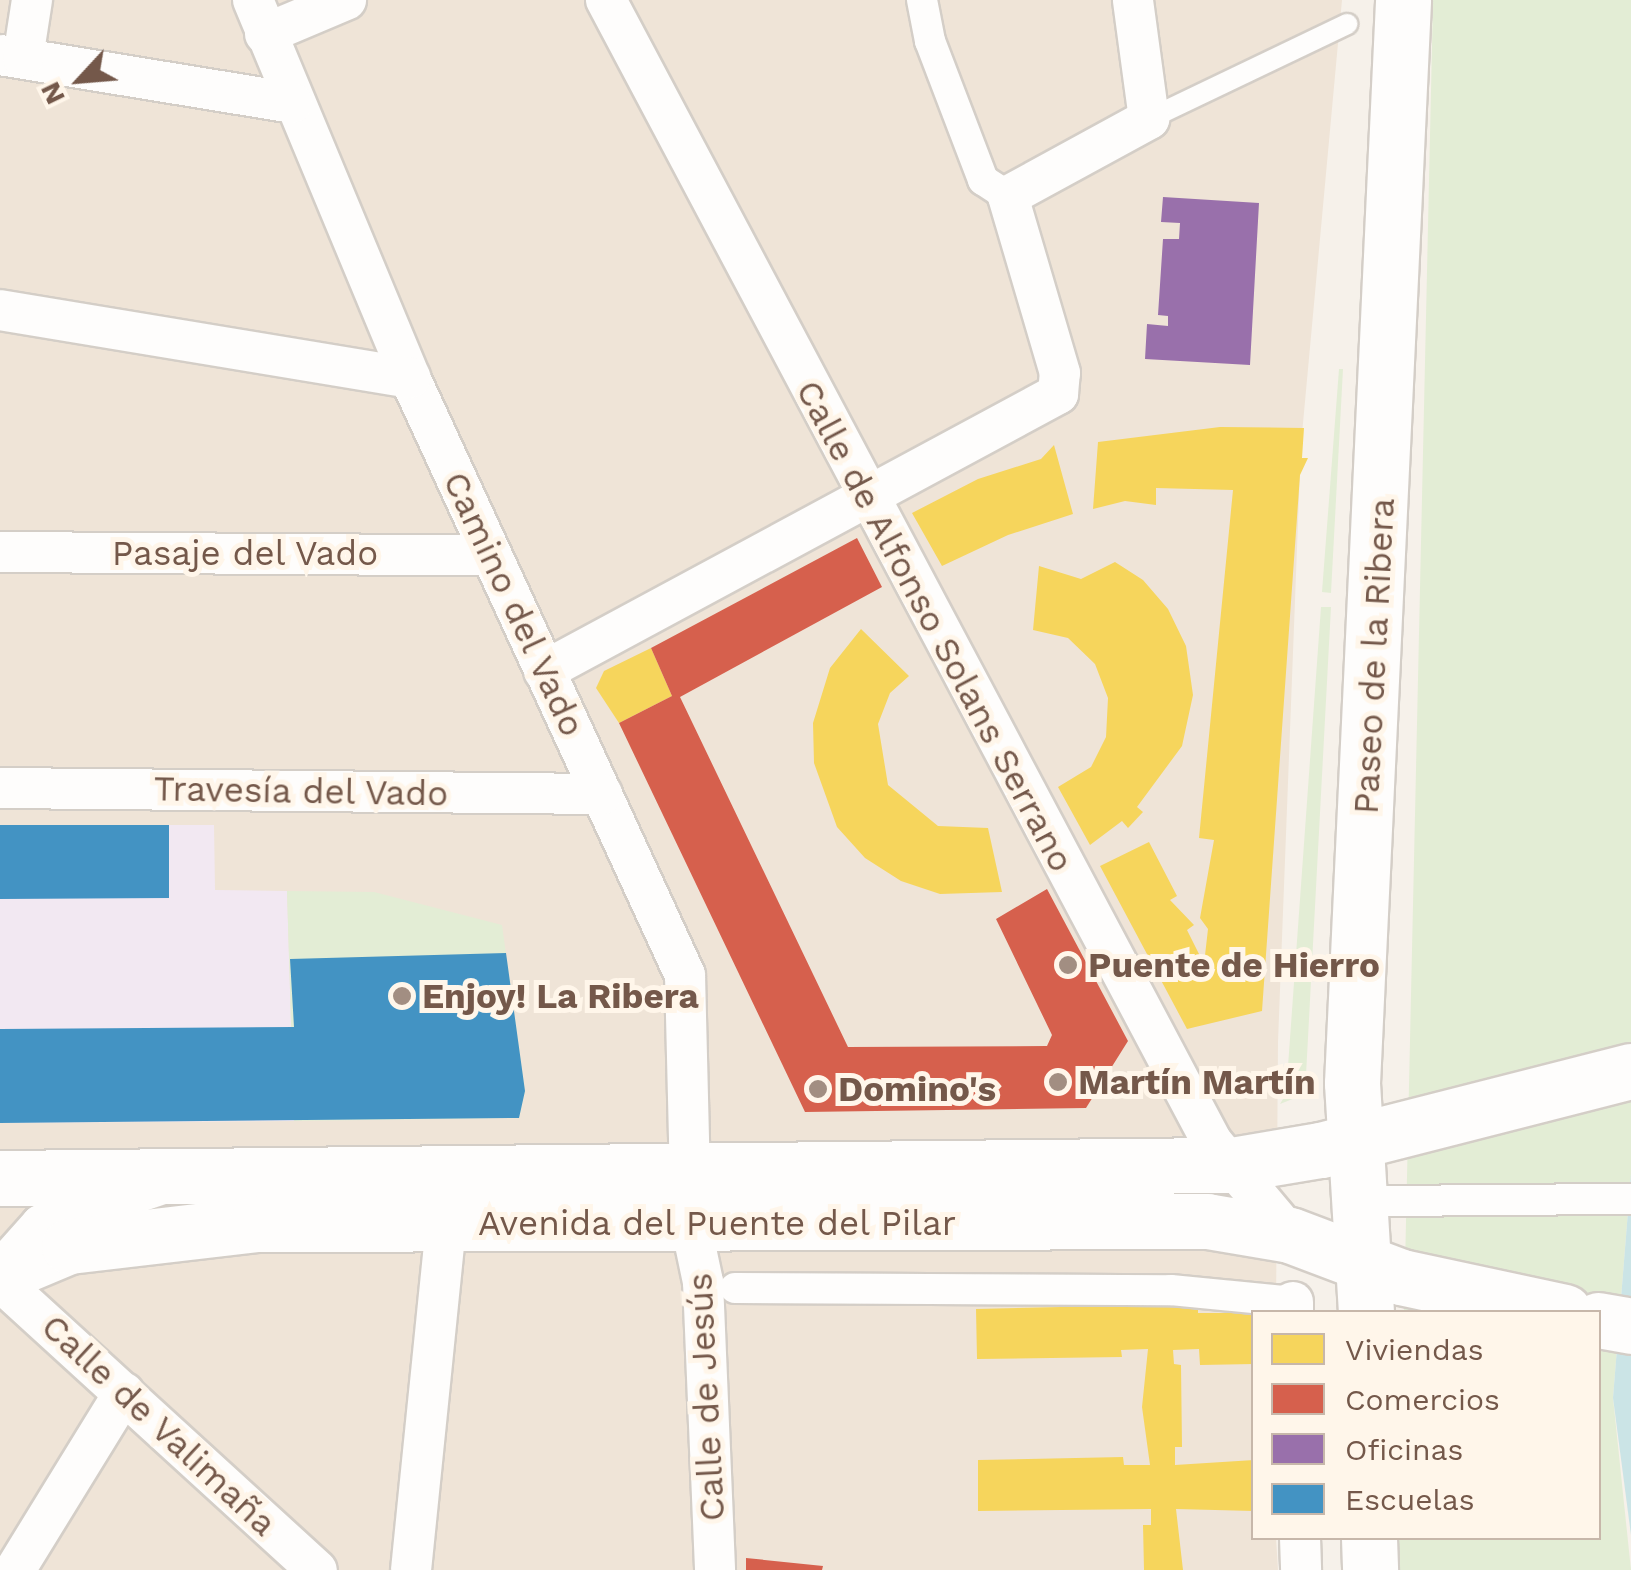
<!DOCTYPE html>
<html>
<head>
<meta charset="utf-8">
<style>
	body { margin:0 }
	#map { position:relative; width:1631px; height:1570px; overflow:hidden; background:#f6f1ea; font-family:"Work Sans",sans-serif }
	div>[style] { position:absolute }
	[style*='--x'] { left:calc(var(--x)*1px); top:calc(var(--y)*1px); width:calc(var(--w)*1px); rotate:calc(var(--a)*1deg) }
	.residential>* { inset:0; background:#efe4d7 }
	.education>* { inset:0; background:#f2e8f2 }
	.green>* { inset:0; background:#e3edd5 }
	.water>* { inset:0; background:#cbe4e6 }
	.homes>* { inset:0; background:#f6d55c }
	.shops>* { inset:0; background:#d6604d }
	.offices>* { inset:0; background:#9970ab }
	.schools>* { inset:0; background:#4393c3 }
	.roads { filter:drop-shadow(2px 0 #d4cec7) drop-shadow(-2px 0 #d4cec7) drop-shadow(0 2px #d4cec7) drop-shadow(0 -2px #d4cec7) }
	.service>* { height:20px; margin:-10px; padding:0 10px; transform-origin:10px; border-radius:10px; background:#fefdfc }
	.pedestrian>* { height:30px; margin:-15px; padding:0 15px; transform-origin:15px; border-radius:15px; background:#fefdfc }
	.minor>* { height:40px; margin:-20px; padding:0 20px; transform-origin:20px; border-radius:20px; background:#fefdfc }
	.secondary>* { height:55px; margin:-27.5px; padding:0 27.5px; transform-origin:27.5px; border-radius:27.5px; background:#fefdfc }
	.dots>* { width:28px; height:28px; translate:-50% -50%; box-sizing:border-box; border:5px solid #fff6ea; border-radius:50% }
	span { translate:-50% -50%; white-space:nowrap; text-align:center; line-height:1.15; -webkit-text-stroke:10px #fff6ea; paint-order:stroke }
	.street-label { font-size:35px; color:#74584a }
	.poi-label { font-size:35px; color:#74584a; font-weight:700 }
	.left { translate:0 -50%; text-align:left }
	.legend { position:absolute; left:1251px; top:1310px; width:350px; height:230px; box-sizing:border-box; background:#fff6ea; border:2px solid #c7b7aa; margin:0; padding:12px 18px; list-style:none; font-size:30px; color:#74584a }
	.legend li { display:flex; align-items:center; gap:20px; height:50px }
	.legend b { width:50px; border:2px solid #c7b7aa }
	.north { position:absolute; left:30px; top:30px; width:100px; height:100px; -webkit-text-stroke:8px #fff6ea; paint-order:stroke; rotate:244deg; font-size:28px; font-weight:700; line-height:40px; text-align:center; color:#74584a }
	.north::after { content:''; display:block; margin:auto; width:35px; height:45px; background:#74584a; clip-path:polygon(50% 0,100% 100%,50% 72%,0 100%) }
</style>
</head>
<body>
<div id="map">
	<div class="residential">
		<i style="clip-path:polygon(0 0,1342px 0,1301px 445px,1278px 1042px,1276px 1312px,1254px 1312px,1254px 1538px,1276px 1538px,1278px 1570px,0 1570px)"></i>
	</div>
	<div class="education">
		<i style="clip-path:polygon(0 825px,214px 825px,215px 890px,287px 891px,294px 1121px,0 1123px)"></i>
	</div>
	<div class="green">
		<i style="clip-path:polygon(1433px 0,1631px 0,1631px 1174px,1613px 1398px,1631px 1570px,1398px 1570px,1398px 1538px,1598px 1538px,1598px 1312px,1404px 1312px)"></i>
		<i style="clip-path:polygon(1339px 369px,1343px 369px,1331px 593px,1322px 592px)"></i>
		<i style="clip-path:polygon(1321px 607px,1331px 607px,1305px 1094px,1280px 1104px,1286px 1094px)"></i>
		<i style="clip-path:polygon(287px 891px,374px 892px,502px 925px,525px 1091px,519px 1118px,294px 1121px)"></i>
	</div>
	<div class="water">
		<i style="clip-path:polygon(1631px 1174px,1631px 1535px,1613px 1398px)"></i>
	</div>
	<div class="homes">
		<i style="clip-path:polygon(1220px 427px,1304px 428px,1302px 458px,1308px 458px,1300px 475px,1262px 1011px,1187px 1029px,1100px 866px,1149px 842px,1177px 896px,1170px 900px,1194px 925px,1187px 930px,1204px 964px,1208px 929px,1200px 918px,1214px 840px,1199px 838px,1233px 490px,1156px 488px,1156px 505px,1125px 501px,1093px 509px,1098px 442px)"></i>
		<i style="clip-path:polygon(1054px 445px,1073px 514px,1008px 535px,942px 566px,912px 513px,978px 479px,1041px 459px)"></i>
		<i style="clip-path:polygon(1115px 562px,1143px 580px,1168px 609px,1186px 646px,1193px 695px,1182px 746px,1137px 807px,1143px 812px,1128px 828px,1122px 821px,1090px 845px,1058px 787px,1091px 767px,1106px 737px,1108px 698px,1095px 664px,1068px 638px,1033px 630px,1039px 566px,1081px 579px)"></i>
		<i style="clip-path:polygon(861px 629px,909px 676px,890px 693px,878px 724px,888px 785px,938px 826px,988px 828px,1002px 892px,940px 894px,901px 881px,865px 858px,837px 827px,814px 763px,813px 723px,830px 668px)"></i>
		<i style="clip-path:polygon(651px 648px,672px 696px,619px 723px,596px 688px,604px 671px)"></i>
		<i style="clip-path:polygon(1198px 1304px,1198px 1313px,1254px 1313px,1254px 1364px,1200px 1365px,1199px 1349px,1173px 1350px,1174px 1364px,1181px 1365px,1182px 1447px,1175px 1447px,1175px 1465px,1254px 1460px,1254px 1511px,1176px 1509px,1183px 1570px,1144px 1570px,1143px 1525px,1151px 1525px,1151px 1509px,978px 1511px,978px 1460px,1123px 1457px,1124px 1465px,1150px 1465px,1142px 1407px,1148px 1349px,1121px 1350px,1122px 1357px,977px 1359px,976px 1309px)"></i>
	</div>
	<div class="shops">
		<i style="clip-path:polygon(857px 538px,882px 587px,680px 697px,848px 1047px,1047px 1046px,1052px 1035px,996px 919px,1047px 889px,1128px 1041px,1086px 1108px,805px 1112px,619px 723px,672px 696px,651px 648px)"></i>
		<i style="clip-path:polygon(746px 1558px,823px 1566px,822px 1570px,746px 1570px)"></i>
	</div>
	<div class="offices">
		<i style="clip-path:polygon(1163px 197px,1259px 203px,1250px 365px,1145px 359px,1147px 324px,1168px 326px,1168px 316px,1158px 315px,1163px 239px,1179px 239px,1180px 223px,1161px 222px)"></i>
	</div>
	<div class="schools">
		<i style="clip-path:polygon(0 825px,169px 825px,169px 898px,0 899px)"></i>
		<i style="clip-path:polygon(506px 953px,525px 1091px,519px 1118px,0 1123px,0 1029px,294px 1027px,290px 959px)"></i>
	</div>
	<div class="roads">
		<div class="service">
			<i style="--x:1149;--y:119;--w:220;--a:-25.6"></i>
		</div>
		<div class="pedestrian">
			<i style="--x:922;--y:0;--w:42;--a:79"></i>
			<i style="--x:930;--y:41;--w:149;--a:69.1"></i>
			<i style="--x:983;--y:180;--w:30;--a:33"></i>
			<i style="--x:1385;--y:1201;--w:246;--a:-0.5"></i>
			<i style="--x:735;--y:1288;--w:436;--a:0.3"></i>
			<i style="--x:1171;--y:1290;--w:123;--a:5.6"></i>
		</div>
		<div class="minor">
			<i style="--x:253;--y:0;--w:409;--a:67.4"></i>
			<i style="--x:410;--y:378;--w:657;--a:65.27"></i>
			<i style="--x:685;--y:975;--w:250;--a:88.6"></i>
			<i style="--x:691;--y:1225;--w:58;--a:78.1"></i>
			<i style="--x:703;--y:1282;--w:288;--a:87.6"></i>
			<i style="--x:606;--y:0;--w:1293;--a:62.05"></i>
			<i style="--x:1212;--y:1142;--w:121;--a:50"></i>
			<i style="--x:265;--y:34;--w:88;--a:-22.8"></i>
			<i style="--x:0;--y:55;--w:296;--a:9.3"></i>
			<i style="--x:23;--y:58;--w:59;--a:-81.2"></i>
			<i style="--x:0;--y:310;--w:416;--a:9.4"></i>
			<i style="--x:0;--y:552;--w:491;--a:0.4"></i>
			<i style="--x:544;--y:671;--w:584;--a:-28.32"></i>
			<i style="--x:1058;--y:394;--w:21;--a:-85"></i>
			<i style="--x:1060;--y:373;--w:184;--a:-106.4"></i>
			<i style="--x:1008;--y:196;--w:161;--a:-28.6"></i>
			<i style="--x:1149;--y:119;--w:120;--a:-97.7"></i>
			<i style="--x:0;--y:788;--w:602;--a:0.57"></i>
			<i style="--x:0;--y:1271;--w:62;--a:-48.3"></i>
			<i style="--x:41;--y:1225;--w:122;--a:-18.6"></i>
			<i style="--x:0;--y:1281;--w:429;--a:42.4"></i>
			<i style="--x:1293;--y:1302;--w:10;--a:90"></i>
			<i style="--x:1300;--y:1538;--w:32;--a:88"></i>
			<i style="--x:15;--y:1570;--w:208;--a:-58.4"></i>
			<i style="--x:411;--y:1570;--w:347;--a:-84.2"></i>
		</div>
		<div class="secondary">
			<i style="--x:0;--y:1178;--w:1231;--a:-0.61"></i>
			<i style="--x:1231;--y:1165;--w:91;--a:-9.5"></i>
			<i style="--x:1321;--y:1150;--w:320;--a:-14.3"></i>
			<i style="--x:0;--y:1275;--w:75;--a:-22.8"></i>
			<i style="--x:69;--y:1246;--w:188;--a:-6.7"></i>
			<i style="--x:256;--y:1224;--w:951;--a:-0.18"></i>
			<i style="--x:1207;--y:1221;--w:84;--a:9.6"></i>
			<i style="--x:1290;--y:1235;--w:119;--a:20.7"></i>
			<i style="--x:1401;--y:1277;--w:167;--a:12.1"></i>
			<i style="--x:1366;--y:1312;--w:229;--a:-93.5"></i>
			<i style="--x:1352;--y:1083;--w:1084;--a:-87.3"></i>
			<i style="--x:1598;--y:1320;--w:34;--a:10"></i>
			<i style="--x:1369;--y:1538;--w:32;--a:88"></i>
		</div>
	</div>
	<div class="dots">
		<i style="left:1068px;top:965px;background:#a28e82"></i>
		<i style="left:402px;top:996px;background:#a28e82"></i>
		<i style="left:1058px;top:1082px;background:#a28e82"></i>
		<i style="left:818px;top:1089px;background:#a28e82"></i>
	</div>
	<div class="street-label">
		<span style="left:245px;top:553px">Pasaje del Vado</span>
		<span style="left:514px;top:604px;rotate:65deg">Camino del Vado</span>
		<span style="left:935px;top:626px;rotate:62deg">Calle de Alfonso Solans Serrano</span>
		<span style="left:1374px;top:656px;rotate:-87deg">Paseo de la Ribera</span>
		<span style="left:301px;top:791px;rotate:1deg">Travesía del Vado</span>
		<span style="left:717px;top:1223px">Avenida del Puente del Pilar</span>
		<span style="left:706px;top:1397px;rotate:-93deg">Calle de Jesús</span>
		<span style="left:159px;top:1425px;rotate:43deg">Calle de Valimaña</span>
	</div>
	<div class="poi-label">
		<span class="left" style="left:1088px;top:965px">Puente de Hierro</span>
		<span class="left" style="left:422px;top:996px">Enjoy! La Ribera</span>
		<span class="left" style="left:1078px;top:1082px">Martín Martín</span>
		<span class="left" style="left:838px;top:1089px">Domino's</span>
	</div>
	<ul class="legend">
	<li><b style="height:28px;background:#f6d55c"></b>Viviendas</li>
	<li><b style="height:28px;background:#d6604d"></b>Comercios</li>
	<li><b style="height:28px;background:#9970ab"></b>Oficinas</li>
	<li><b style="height:28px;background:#4393c3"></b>Escuelas</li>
	</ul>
	<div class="north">N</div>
</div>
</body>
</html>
